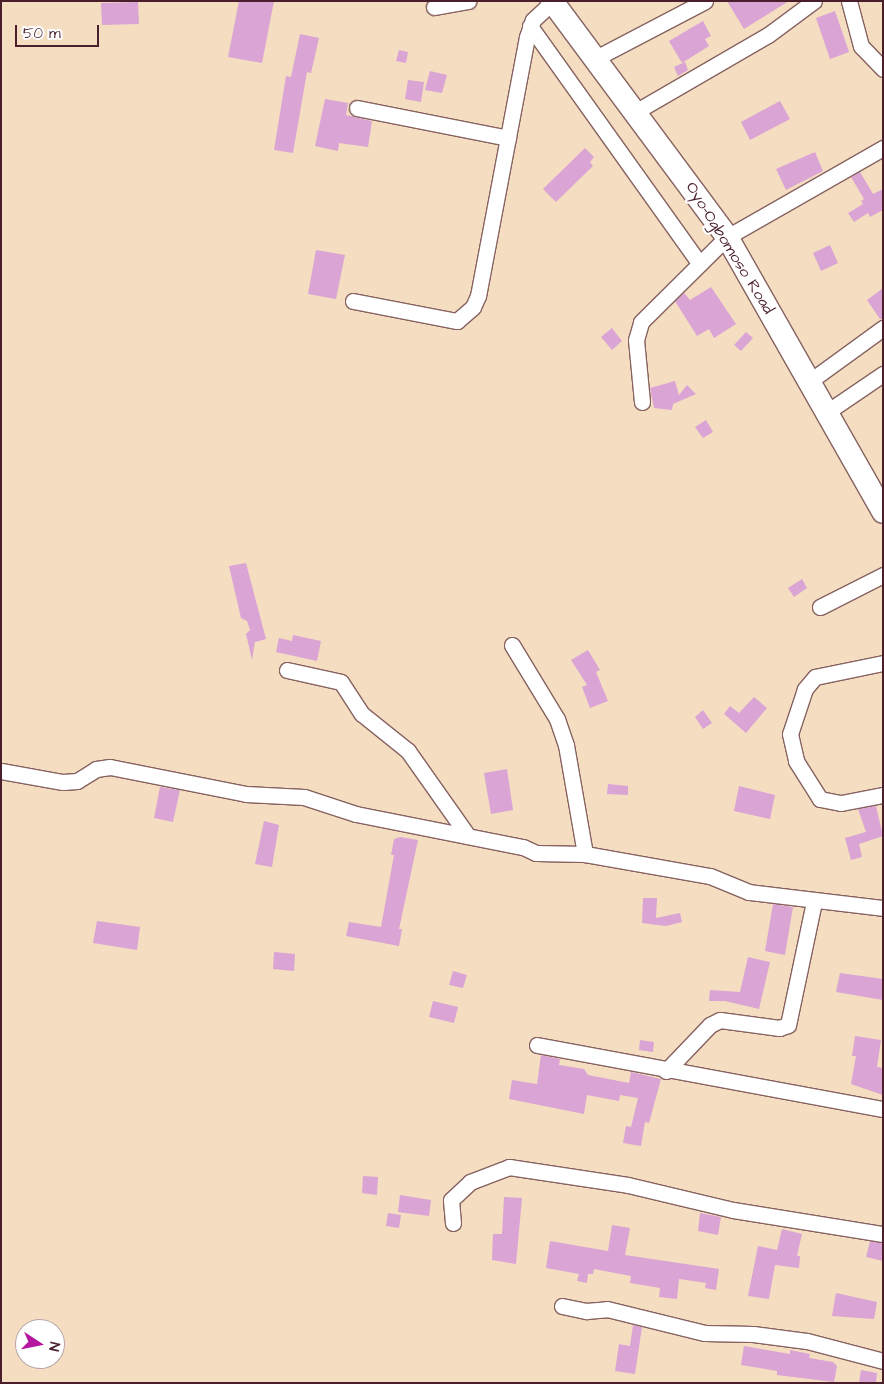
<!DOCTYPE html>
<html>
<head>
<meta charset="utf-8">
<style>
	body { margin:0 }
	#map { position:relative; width:884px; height:1384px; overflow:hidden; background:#f4ddc1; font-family:"Architects Daughter",sans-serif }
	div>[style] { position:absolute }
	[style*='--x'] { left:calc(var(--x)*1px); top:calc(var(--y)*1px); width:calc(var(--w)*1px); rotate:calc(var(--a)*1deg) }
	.building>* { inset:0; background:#daa4d5 }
	.roads { filter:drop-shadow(1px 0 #866260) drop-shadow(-1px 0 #866260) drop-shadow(0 1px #866260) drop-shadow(0 -1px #866260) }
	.minor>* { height:15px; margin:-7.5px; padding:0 7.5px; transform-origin:7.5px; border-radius:7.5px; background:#fff }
	.highway>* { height:22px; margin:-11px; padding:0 11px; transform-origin:11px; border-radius:11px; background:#fff }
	span { translate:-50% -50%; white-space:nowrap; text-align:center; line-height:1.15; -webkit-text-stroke:4.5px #fff; paint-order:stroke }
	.street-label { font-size:16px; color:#4a1f2b }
	.frame { position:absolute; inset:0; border:2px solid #4a1f2b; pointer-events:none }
	.north { position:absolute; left:15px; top:1319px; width:50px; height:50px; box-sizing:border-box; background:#fff; border:1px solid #b7a5aa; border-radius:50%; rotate:101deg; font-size:14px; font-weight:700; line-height:20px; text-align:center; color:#4a1f2b }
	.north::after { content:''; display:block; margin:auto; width:18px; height:22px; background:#b5179e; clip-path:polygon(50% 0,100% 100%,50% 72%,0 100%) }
	.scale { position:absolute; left:15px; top:25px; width:84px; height:22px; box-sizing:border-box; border:2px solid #4a1f2b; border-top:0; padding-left:6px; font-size:15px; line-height:18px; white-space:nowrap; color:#4a1f2b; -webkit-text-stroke:4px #fff; paint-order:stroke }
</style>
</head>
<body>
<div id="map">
	<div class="building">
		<i style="clip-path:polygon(239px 1px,274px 1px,262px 63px,228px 57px)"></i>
		<i style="clip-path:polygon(727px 1px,789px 1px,744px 29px)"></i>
		<i style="clip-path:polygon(138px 2px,139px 24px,102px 25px,101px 3px)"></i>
		<i style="clip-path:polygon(835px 11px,849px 52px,830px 59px,816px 18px)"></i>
		<i style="clip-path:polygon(703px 21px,711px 36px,705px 39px,709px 46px,682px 63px,669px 41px)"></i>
		<i style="clip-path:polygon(300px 34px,319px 38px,311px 73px,307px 72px,293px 153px,274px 150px,286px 76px,291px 77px)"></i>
		<i style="clip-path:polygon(399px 50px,408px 52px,406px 63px,396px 61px)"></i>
		<i style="clip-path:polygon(685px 62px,688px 70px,678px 76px,674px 67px)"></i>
		<i style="clip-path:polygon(430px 71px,447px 75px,442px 93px,425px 90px)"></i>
		<i style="clip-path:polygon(408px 80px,424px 82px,421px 102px,405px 99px)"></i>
		<i style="clip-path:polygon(325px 99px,348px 103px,346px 115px,372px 121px,368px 147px,339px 143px,338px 151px,315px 146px)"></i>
		<i style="clip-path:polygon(780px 101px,790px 119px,750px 140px,741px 122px)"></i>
		<i style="clip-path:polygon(585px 148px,594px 157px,590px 162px,593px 166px,556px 202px,543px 189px)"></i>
		<i style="clip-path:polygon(815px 152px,823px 171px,786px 190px,776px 169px)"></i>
		<i style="clip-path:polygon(860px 172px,873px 194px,883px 189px,883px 210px,870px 217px,868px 213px,854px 222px,848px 213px,863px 204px,861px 201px,864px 199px,851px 177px)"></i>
		<i style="clip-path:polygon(830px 245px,838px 263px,821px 271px,813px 253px)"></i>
		<i style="clip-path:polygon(316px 250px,345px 255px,336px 299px,308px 294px)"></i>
		<i style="clip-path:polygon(711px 287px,736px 324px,714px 338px,709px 329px,697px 336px,675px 301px,684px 293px,690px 300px)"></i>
		<i style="clip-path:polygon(883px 288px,883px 319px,880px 319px,867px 300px)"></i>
		<i style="clip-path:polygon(612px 328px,622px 341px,612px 350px,601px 337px)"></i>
		<i style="clip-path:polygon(746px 332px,753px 338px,741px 351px,734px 345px)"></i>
		<i style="clip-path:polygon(675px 381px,679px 395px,687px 385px,696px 394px,673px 404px,672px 410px,654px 408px,650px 388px)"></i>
		<i style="clip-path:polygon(706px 420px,713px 432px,703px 438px,695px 427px)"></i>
		<i style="clip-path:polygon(246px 563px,266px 639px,255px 642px,252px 660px,246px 634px,250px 630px,247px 621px,241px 618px,229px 566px)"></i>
		<i style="clip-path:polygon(802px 579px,807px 588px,794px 597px,788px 588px)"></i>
		<i style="clip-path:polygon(293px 635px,321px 641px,317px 661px,276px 652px,279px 638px,292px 641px)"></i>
		<i style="clip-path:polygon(588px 650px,600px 670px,596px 672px,608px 701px,590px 708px,582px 687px,587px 685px,571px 660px)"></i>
		<i style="clip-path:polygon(754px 697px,767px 708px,746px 733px,724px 714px,730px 706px,739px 713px)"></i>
		<i style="clip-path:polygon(703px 710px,712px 723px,703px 729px,695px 717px)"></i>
		<i style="clip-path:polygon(507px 769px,513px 810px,491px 814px,484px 773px)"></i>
		<i style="clip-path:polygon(608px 784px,628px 786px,628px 795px,607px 794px)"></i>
		<i style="clip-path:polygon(739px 786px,775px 795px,770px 819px,734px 811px)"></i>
		<i style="clip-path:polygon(160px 787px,180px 790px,173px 822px,154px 818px)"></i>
		<i style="clip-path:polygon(876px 806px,883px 836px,859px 844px,862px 857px,851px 860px,845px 838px,866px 832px,858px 809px)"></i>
		<i style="clip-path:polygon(264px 821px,279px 825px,272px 867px,255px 864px)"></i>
		<i style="clip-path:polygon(400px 837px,418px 840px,399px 929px,402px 929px,399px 946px,346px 936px,349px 922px,381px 927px,394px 855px,391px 855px,394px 839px)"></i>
		<i style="clip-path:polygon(643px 898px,657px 898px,656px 918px,680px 913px,682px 922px,666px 926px,642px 923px)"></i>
		<i style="clip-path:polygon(773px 904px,793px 907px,785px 955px,765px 951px)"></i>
		<i style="clip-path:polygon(97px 921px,140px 927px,137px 950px,93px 943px)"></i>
		<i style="clip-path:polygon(274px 952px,295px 954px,294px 971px,273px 969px)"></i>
		<i style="clip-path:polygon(748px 957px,770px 962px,759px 1009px,725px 1001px,709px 1001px,710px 990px,740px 992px)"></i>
		<i style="clip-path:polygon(453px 971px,467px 975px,463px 988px,449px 985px)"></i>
		<i style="clip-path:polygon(840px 973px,883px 979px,883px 1000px,836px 992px)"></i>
		<i style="clip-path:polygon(433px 1001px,458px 1007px,454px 1023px,429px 1017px)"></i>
		<i style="clip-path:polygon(855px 1036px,881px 1040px,877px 1067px,883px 1068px,883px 1095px,851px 1084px,856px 1056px,852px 1056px)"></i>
		<i style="clip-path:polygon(640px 1040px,654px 1042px,653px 1052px,639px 1050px)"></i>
		<i style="clip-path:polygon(541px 1055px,560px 1059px,559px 1065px,584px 1069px,588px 1075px,629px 1083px,631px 1072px,661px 1079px,649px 1123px,645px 1122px,641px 1146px,623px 1143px,626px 1126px,631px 1127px,638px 1098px,620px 1095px,619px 1101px,587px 1095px,584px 1114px,509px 1099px,512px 1080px,537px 1084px)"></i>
		<i style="clip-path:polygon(363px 1176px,378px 1177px,377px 1195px,362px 1193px)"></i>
		<i style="clip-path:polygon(400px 1195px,431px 1200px,429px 1216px,398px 1212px)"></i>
		<i style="clip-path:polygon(504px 1197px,522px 1198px,516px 1264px,492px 1260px,493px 1234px,502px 1234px)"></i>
		<i style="clip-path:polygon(388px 1213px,401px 1215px,399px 1228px,386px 1226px)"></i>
		<i style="clip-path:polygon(700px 1213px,721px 1217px,718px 1235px,698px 1231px)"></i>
		<i style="clip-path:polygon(612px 1225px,630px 1228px,625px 1255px,719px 1269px,716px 1290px,705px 1288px,706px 1283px,679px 1279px,677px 1299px,659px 1297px,660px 1288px,630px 1283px,631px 1276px,594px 1269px,593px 1274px,588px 1274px,587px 1283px,577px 1281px,579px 1274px,546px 1268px,550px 1241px,608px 1251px)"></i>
		<i style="clip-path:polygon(782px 1229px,802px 1234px,797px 1256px,800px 1256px,799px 1268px,775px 1265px,769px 1299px,748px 1296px,758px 1246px,777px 1250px)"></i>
		<i style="clip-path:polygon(870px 1241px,883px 1243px,883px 1261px,866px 1257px)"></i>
		<i style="clip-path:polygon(836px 1293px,877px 1302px,874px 1319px,832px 1316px)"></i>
		<i style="clip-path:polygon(633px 1325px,642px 1327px,635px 1374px,615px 1371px,619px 1344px,630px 1346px)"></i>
		<i style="clip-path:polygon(744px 1346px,790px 1354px,790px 1350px,810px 1354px,809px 1358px,833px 1362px,837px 1366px,834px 1382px,777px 1375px,777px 1371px,741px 1365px)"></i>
		<i style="clip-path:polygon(861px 1370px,877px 1373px,876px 1383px,859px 1383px)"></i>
	</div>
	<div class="roads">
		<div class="minor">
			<i style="--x:849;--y:1;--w:47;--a:75.1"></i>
			<i style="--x:861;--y:46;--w:32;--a:46"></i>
			<i style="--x:434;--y:7;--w:35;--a:-10"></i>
			<i style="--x:530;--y:26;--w:292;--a:54.5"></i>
			<i style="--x:596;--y:58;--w:123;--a:-27.6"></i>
			<i style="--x:357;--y:108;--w:154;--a:11.2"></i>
			<i style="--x:635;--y:112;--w:154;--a:-30.1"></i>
			<i style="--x:768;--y:35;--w:57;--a:-36.5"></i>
			<i style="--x:353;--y:301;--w:106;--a:10.9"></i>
			<i style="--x:457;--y:321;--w:21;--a:-41"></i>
			<i style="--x:473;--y:307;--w:12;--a:-66"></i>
			<i style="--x:478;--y:296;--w:264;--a:-79.3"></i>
			<i style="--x:527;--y:37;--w:18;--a:-71"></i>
			<i style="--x:533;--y:20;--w:26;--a:-43"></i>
			<i style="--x:810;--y:381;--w:90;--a:-36"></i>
			<i style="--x:642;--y:402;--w:62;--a:-95.5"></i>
			<i style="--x:636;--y:340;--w:19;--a:-74"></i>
			<i style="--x:641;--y:322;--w:121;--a:-44.7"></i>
			<i style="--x:727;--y:237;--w:180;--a:-29.7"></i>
			<i style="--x:827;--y:412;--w:68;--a:-34.2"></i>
			<i style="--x:820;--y:607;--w:71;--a:-26.9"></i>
			<i style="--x:512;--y:645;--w:87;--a:58.7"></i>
			<i style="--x:557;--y:719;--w:28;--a:71"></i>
			<i style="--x:566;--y:745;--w:111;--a:80.1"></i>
			<i style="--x:883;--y:663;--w:69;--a:168.4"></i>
			<i style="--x:815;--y:677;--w:16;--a:130"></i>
			<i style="--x:805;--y:689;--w:47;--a:108.4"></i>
			<i style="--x:790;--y:734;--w:28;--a:77"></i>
			<i style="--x:796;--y:761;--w:45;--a:57.7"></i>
			<i style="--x:820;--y:799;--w:21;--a:11"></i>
			<i style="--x:841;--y:803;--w:43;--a:-10.8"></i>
			<i style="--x:287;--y:670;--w:55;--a:12.5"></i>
			<i style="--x:341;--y:682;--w:38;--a:57"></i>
			<i style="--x:362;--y:714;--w:59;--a:38.8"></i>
			<i style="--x:408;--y:751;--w:104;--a:54.8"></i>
			<i style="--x:1;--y:771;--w:63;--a:10.1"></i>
			<i style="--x:63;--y:782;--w:14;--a:-4"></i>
			<i style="--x:77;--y:781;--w:22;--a:-32"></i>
			<i style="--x:96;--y:769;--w:14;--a:-8"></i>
			<i style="--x:110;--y:767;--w:139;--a:11.2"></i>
			<i style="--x:246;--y:794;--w:58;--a:3"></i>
			<i style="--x:304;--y:797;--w:55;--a:18.1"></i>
			<i style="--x:356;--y:814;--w:170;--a:11.2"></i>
			<i style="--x:523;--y:847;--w:14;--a:25"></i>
			<i style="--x:536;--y:853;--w:49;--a:1.2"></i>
			<i style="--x:585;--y:854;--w:127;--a:10"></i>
			<i style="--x:710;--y:876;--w:42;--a:22.3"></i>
			<i style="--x:749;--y:892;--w:135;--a:6.8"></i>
			<i style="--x:537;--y:1045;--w:352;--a:10.5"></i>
			<i style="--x:666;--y:1071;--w:64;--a:-46.3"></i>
			<i style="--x:710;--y:1025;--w:11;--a:-27"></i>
			<i style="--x:720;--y:1020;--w:60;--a:7.7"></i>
			<i style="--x:779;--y:1028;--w:9;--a:-18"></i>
			<i style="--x:788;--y:1025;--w:126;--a:-78.1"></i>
			<i style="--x:453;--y:1223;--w:23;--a:-95"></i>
			<i style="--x:451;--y:1200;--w:26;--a:-43"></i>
			<i style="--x:470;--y:1182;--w:42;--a:-21"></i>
			<i style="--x:509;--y:1167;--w:120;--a:8.6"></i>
			<i style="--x:628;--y:1185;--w:108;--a:13.4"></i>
			<i style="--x:733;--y:1210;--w:152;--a:9.1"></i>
			<i style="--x:562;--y:1306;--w:25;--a:12"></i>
			<i style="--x:586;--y:1311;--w:21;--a:-5"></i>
			<i style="--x:607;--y:1309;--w:101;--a:13.8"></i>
			<i style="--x:705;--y:1333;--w:48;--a:1.2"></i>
			<i style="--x:753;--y:1334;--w:54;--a:7.4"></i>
			<i style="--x:807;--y:1341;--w:79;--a:14.7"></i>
		</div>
		<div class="highway">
			<i style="--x:552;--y:1;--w:294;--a:53.4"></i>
			<i style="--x:727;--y:237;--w:316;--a:60.4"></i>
		</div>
	</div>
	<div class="street-label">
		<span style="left:730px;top:248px;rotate:58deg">Oyo-Ogbomoso Road</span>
	</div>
	<div class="frame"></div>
	<div class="north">N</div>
	<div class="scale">50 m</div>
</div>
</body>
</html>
